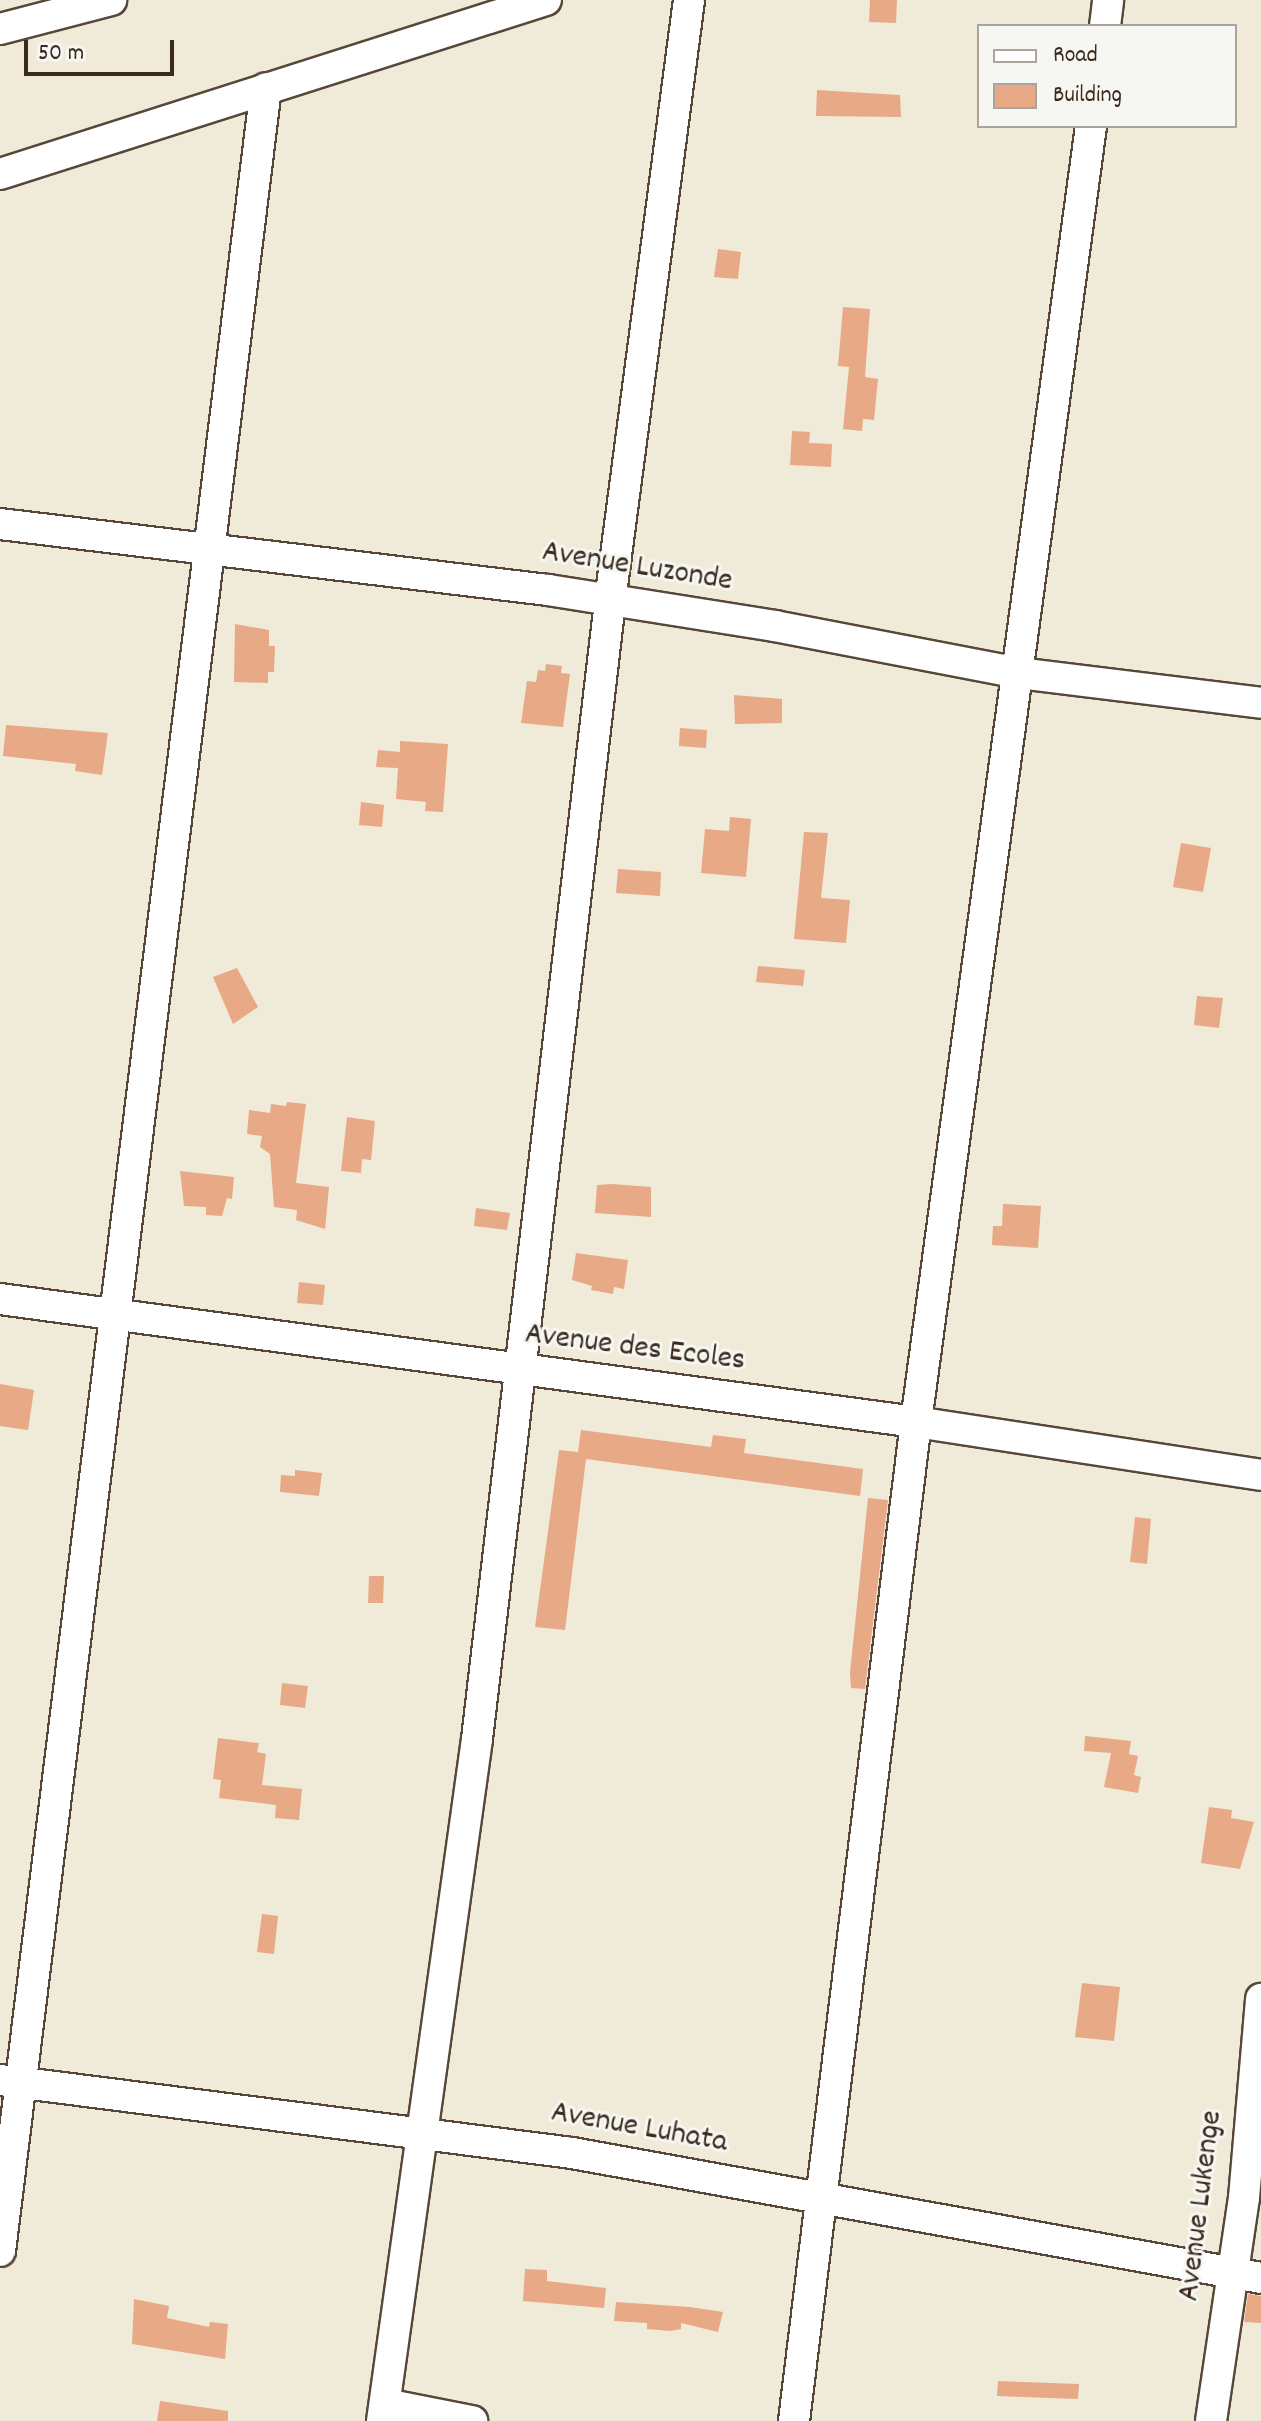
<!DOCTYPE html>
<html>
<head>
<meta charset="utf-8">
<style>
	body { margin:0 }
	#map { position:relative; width:1261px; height:2421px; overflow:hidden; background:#f0ebd9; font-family:Dekko,sans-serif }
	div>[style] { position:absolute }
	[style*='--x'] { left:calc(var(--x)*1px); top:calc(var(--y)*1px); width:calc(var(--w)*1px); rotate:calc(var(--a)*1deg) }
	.building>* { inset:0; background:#e8a987 }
	.roads { filter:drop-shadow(2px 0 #56473a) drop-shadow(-2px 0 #56473a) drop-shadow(0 2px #56473a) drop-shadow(0 -2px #56473a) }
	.minor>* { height:30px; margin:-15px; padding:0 15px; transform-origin:15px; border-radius:15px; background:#fff }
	span { translate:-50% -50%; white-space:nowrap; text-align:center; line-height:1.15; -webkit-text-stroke:6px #f6f6f2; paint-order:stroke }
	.street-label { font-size:32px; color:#3b2a1e }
	.legend { position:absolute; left:977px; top:24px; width:260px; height:104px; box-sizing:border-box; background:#f6f6f2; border:2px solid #aba49d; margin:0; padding:10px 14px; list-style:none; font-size:24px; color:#3b2a1e }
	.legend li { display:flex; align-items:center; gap:16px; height:40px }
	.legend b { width:40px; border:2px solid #aba49d }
	.scale { position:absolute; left:24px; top:40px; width:150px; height:36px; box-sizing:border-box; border:4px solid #3b2a1e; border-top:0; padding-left:10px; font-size:24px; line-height:28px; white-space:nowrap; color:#3b2a1e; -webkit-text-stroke:6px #f6f6f2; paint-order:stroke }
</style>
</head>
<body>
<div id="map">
	<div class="building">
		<i style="clip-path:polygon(870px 0,897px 0,896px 23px,869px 22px)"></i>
		<i style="clip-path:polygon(817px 90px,900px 95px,901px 117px,816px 116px)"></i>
		<i style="clip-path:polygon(718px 249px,741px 252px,738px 279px,714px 277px)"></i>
		<i style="clip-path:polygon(843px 307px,870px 309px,865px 377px,878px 379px,874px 420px,863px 419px,862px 431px,843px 429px,849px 367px,838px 366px)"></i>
		<i style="clip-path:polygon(792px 431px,810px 432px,809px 443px,832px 444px,831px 467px,790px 465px)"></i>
		<i style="clip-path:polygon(235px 624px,269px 630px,269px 646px,275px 646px,274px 672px,268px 672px,268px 683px,234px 682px)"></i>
		<i style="clip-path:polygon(546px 664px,562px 666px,561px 673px,570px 674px,563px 727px,521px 723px,527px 681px,536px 682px,538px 670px,545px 671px)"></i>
		<i style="clip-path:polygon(734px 695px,782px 699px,782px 723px,735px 724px)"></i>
		<i style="clip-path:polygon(6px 725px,108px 733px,102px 775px,75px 771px,76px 764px,3px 756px)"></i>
		<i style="clip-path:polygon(680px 728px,707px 730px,706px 748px,679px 746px)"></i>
		<i style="clip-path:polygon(400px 741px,448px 744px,443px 812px,425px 811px,426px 802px,396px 799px,398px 768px,376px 767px,378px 750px,400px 752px)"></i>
		<i style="clip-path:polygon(361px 802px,384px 805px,382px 827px,359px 825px)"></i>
		<i style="clip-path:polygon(730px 817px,751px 819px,746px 877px,701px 873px,705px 829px,729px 831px)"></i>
		<i style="clip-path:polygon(804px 832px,828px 833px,821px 898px,850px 900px,846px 943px,794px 939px)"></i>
		<i style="clip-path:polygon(1181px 843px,1211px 848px,1203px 892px,1173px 887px)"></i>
		<i style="clip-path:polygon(618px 869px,661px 872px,660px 896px,616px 893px)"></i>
		<i style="clip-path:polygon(758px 966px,805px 970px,803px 986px,756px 982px)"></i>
		<i style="clip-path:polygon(237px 968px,258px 1007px,233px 1024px,213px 977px)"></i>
		<i style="clip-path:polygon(1197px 996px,1223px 998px,1219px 1028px,1194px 1025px)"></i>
		<i style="clip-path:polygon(287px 1102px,306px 1104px,296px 1183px,329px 1187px,325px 1229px,296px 1220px,297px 1210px,274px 1207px,270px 1154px,260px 1147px,262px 1136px,247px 1134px,249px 1110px,270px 1113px,271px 1104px,286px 1106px)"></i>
		<i style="clip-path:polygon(347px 1117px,375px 1121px,371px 1160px,362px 1159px,361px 1173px,341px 1171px)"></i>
		<i style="clip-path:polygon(180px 1171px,234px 1177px,232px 1199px,227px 1198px,222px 1216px,206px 1215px,206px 1207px,184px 1206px)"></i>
		<i style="clip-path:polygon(612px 1184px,651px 1187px,651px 1217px,595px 1213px,597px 1185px)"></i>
		<i style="clip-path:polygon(1003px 1204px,1041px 1206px,1038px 1248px,992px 1245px,993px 1226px,1002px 1226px)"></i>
		<i style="clip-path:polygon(476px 1208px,510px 1213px,507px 1230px,474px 1226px)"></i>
		<i style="clip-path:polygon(576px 1253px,628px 1260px,624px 1289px,614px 1287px,613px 1294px,591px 1290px,592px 1286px,572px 1280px)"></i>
		<i style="clip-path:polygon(299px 1282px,325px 1285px,323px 1305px,297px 1303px)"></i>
		<i style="clip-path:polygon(0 1384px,34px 1390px,28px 1430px,0 1426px)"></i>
		<i style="clip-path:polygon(581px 1430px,711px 1447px,713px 1435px,746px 1439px,744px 1453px,863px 1469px,860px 1496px,586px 1459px,565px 1630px,535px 1627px,559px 1450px,578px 1452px)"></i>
		<i style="clip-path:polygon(295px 1470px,322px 1473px,319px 1496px,280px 1492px,281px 1475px,295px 1476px)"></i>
		<i style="clip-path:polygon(868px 1498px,888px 1500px,865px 1689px,851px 1688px,850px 1673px)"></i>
		<i style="clip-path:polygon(1135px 1517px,1151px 1519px,1147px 1564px,1130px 1562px)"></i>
		<i style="clip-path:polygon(369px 1576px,384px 1576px,383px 1603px,368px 1603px)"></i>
		<i style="clip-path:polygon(282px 1683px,308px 1686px,305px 1708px,280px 1705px)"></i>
		<i style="clip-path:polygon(1085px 1736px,1131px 1741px,1129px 1754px,1138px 1756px,1134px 1775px,1141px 1777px,1138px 1793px,1104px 1787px,1111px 1753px,1084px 1751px)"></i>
		<i style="clip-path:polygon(218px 1738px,259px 1743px,257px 1752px,266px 1754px,262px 1785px,302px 1789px,299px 1820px,275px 1818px,276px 1805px,219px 1798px,221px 1780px,213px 1779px)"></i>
		<i style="clip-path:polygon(1209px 1807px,1232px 1810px,1231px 1818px,1254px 1822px,1240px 1869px,1201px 1863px)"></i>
		<i style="clip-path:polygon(262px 1914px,278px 1916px,274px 1954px,257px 1952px)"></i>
		<i style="clip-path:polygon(1082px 1983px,1120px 1987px,1114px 2041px,1075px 2037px)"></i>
		<i style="clip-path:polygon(525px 2269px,547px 2270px,547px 2281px,606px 2288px,604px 2308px,523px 2301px)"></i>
		<i style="clip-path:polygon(1248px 2294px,1261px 2296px,1261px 2323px,1244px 2322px)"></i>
		<i style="clip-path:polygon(134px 2299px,169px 2306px,167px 2318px,209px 2327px,210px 2322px,228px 2324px,225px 2359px,132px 2344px)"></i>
		<i style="clip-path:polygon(616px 2302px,690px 2307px,723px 2312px,718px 2332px,681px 2323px,681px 2329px,670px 2331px,647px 2329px,647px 2323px,614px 2321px)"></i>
		<i style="clip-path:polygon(998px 2381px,1079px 2384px,1078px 2399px,997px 2396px)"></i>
		<i style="clip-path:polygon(160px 2401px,228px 2411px,228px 2421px,157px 2421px)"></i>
	</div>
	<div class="roads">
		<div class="minor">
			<i style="--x:1105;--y:26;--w:26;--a:-83"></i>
			<i style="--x:0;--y:29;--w:115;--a:-14.6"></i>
			<i style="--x:0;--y:174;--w:573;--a:-17.68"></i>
			<i style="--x:0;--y:524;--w:552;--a:6.87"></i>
			<i style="--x:548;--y:590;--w:230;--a:9"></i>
			<i style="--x:775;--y:626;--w:248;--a:10.9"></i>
			<i style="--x:1018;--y:673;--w:245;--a:7"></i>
			<i style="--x:0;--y:1299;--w:924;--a:7.65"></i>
			<i style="--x:916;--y:1422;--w:349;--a:8.7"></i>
			<i style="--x:0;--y:2080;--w:577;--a:7.27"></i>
			<i style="--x:572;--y:2153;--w:700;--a:10.28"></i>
			<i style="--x:0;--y:2251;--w:2179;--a:-82.99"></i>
			<i style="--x:385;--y:2404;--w:89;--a:11.1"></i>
			<i style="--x:382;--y:2421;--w:689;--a:-82.07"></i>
			<i style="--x:477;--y:1739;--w:1146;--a:-83.33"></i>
			<i style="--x:610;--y:601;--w:606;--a:-82.51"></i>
			<i style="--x:794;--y:2421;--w:1006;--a:-83.04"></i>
			<i style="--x:916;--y:1422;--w:1308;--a:-82.31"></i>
			<i style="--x:1211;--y:2421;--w:225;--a:-81.6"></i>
			<i style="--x:1244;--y:2198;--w:200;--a:-85.1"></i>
		</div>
	</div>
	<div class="street-label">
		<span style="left:637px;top:568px;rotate:9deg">Avenue Luzonde</span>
		<span style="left:635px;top:1349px;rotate:7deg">Avenue des Ecoles</span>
		<span style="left:639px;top:2129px;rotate:10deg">Avenue Luhata</span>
		<span style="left:1202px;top:2206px;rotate:-83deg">Avenue Lukenge</span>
	</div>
	<ul class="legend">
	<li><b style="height:10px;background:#fff"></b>Road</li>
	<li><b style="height:22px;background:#e8a987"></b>Building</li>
	</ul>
	<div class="scale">50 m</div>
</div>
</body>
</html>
